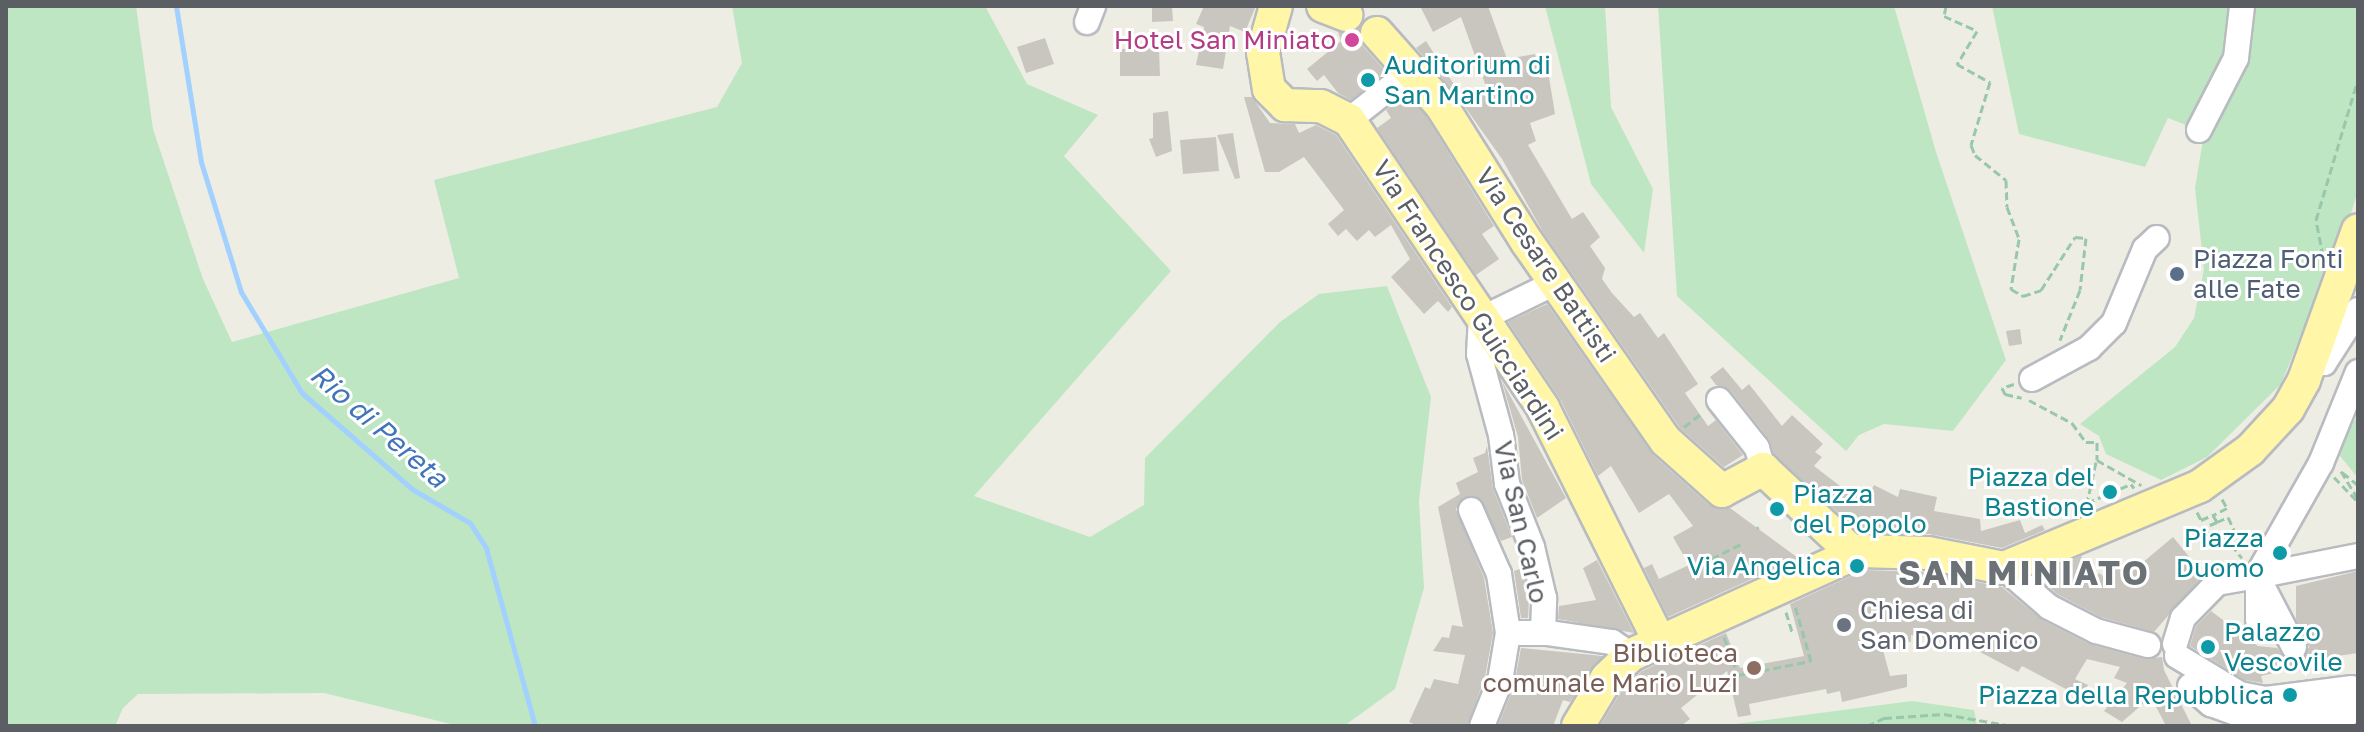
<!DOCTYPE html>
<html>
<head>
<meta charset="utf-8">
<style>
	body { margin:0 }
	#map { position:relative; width:2364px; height:732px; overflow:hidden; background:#eeede3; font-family:"Golos Text",sans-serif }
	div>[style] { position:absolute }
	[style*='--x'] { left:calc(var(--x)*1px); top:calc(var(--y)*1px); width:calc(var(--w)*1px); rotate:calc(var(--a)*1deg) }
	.green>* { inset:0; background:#bfe6c2 }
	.stream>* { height:5px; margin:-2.5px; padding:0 2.5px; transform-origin:2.5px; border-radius:2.5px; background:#a2d0ff }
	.building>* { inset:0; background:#c9c6c0 }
	.path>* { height:3px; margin-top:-1.5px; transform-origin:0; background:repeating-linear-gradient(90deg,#98c7a9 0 8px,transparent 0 12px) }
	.roads { filter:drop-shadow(2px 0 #b8bbc0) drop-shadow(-2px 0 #b8bbc0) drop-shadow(0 2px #b8bbc0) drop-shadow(0 -2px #b8bbc0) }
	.minor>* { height:24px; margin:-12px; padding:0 12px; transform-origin:12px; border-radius:12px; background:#fff }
	.major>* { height:32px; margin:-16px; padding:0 16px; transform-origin:16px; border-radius:16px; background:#fff7a7 }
	.dots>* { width:22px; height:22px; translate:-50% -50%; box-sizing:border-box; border:4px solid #fff; border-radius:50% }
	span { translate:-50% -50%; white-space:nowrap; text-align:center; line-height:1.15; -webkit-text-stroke:6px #fff; paint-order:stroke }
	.hotel-label { font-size:26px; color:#b23c85 }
	.right { translate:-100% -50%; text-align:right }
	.culture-label { font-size:26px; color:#0d838f }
	.left { translate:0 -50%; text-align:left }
	.service-label { font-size:26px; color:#4e5e75 }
	.street-label { font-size:26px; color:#5b5f64 }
	.worship-label { font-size:26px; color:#5b616d }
	.education-label { font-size:26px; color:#785e54 }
	.water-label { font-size:28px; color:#4174bb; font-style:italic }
	.district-label { font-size:34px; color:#6c7176; font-weight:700; letter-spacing:2px }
	.frame { position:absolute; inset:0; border:8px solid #5b5f64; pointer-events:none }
</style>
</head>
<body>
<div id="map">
	<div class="green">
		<i style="clip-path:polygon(6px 6px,136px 6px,153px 129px,203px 279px,232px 342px,459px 278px,434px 180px,717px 107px,742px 63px,732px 6px,985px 6px,1027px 84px,1098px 115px,1064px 156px,1171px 271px,974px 496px,1090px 537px,1144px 505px,1145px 458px,1280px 322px,1319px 294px,1387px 286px,1431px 397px,1419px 501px,1424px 588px,1395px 689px,1344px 726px,459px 726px,324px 693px,138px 694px,123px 708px,115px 726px,6px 726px)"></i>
		<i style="clip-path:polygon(1545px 6px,1605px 6px,1611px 107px,1653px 189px,1644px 253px,1591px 184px)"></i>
		<i style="clip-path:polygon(1658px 6px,1894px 6px,1936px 152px,2006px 360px,1953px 431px,1884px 424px,1859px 435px,1846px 451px,1677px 296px)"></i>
		<i style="clip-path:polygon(1992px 6px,2358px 6px,2358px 190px,2336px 264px,2319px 290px,2281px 384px,2207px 457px,2161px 480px,2106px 454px,2099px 436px,2080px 424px,2175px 347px,2194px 318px,2204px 269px,2195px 188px,2203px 140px,2199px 130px,2168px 118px,2145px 167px,2019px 134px)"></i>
		<i style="clip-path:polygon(2358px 415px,2358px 478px,2336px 451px)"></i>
		<i style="clip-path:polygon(1912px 701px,1974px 710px,1977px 726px,1720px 726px)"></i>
	</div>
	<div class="stream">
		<i style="--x:176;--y:6;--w:158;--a:80.9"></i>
		<i style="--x:201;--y:162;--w:136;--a:72.9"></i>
		<i style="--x:241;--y:292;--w:118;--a:58.9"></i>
		<i style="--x:302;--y:393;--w:146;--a:41.1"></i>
		<i style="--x:412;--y:489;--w:67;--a:30.4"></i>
		<i style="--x:470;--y:523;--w:30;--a:57"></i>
		<i style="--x:486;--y:548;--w:185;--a:74.6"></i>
	</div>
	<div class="building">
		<i style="clip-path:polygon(1152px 6px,1172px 6px,1173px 21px,1152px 22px)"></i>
		<i style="clip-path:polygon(1204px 6px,1256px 6px,1245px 32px,1230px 26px,1223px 69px,1196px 65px,1204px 27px,1196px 24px)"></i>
		<i style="clip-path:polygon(1420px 6px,1488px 6px,1507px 59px,1535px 54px,1540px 78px,1549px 77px,1555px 114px,1530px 123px,1536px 141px,1528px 145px,1572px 219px,1583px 212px,1600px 237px,1590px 246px,1605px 268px,1602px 279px,1612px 293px,1634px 317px,1640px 313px,1658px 338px,1664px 333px,1698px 384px,1685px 393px,1708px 426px,1716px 420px,1743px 455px,1724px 467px,1680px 428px,1543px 232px,1502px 159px,1455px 93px,1416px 48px,1426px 41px,1466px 103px,1488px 92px,1461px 17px,1433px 32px)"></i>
		<i style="clip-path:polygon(1359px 29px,1362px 45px,1386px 72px,1351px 100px,1338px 93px,1324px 75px,1317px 81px,1307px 69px,1341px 41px,1338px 32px)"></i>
		<i style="clip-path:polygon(1045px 38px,1054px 64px,1026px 73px,1017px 47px)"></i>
		<i style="clip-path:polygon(1159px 48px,1160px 76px,1120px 76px,1120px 49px)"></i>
		<i style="clip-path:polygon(1406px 94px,1426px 116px,1494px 226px,1482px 234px,1499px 259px,1476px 275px,1377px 128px,1391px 118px,1386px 110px)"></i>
		<i style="clip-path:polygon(1244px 97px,1252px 97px,1270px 123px,1295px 124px,1299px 133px,1316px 125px,1336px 135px,1452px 307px,1448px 312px,1438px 301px,1424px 314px,1391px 277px,1410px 259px,1391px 225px,1375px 237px,1369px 230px,1357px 241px,1346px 229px,1338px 236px,1328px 224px,1344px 210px,1304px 157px,1279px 172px,1265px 172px)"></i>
		<i style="clip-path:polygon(1168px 111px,1172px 151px,1156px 157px,1149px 139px,1153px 138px,1153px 113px)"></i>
		<i style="clip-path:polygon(1233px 133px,1240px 178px,1235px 179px,1217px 135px)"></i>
		<i style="clip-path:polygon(1216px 137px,1219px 171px,1183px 174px,1180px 140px)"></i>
		<i style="clip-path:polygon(1547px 304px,1653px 455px,1709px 505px,1730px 508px,1798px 558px,1668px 617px,1644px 568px,1652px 564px,1659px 579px,1689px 565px,1673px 537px,1693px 526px,1669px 494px,1639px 513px,1611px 466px,1598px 476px,1560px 399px,1508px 322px)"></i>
		<i style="clip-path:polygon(2020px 329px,2022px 344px,2009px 346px,2006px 331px)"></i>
		<i style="clip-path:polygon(1723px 367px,1742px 390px,1749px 384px,1782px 426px,1792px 415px,1823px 444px,1815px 452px,1822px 457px,1814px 466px,1840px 486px,1867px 498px,1874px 485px,1898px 497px,1900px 489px,1937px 497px,1934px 511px,1980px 519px,1981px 531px,2020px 520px,2025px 533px,2042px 525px,2045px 530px,2002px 548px,1929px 534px,1859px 532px,1774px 454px,1769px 439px,1731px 391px,1716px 385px,1710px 377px)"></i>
		<i style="clip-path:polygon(1502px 381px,1566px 498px,1537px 518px,1522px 480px,1518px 437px)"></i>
		<i style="clip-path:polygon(1487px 446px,1493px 489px,1512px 537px,1501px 541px,1479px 498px,1464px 497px,1456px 509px,1484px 578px,1493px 633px,1485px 677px,1467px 726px,1418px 726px,1409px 722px,1425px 687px,1430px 689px,1434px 679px,1458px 684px,1465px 655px,1433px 651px,1442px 637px,1449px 638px,1452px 625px,1463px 627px,1438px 507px,1460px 494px,1456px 483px,1478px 472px,1473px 458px,1485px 453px)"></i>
		<i style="clip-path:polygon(2173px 537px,2200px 570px,2195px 575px,2200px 579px,2154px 632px,2101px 617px,2057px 594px,2037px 575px,2081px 556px,2096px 577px,2099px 573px,2106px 578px,2117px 566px,2129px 574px)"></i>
		<i style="clip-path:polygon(1597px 560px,1634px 633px,1558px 619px,1559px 606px,1596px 600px,1583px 568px)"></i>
		<i style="clip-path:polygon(1522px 568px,1529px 600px,1528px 618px,1521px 618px,1514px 571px)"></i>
		<i style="clip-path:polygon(1864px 570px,1926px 572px,2002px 587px,2042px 620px,2089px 644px,2144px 659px,2162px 657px,2164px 670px,2192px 726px,2166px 726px,2151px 697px,2122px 722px,2104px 711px,2127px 683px,2114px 678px,2120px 667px,2087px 659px,2075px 679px,2088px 685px,2081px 697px,2022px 666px,2018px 672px,1980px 652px,1981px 648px,1911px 635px,1911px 642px,1887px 641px,1888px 650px,1883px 650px,1890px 676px,1907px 674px,1907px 687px,1842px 702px,1840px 691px,1827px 694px,1826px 689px,1749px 704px,1751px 715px,1738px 717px,1727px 671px,1681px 708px,1690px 719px,1681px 726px,1600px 726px,1622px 690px,1642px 671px,1726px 633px,1740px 668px,1804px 656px,1790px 604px)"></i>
		<i style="clip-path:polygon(2358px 571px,2358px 653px,2310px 660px,2311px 664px,2261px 676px,2263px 683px,2245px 680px,2190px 646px,2196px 626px,2211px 611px,2258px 646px,2277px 648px,2287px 660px,2300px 661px,2309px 647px,2296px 619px,2296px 586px)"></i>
		<i style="clip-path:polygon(1521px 648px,1603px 656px,1570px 702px,1563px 700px,1553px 726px,1498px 726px,1514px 686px)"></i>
	</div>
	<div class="path">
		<i style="--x:1946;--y:6;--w:10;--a:101"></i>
		<i style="--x:1944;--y:16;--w:36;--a:24"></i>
		<i style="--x:1977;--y:31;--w:39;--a:121"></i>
		<i style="--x:1957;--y:64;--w:38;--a:29"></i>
		<i style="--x:1990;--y:82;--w:66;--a:106.8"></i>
		<i style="--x:1971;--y:145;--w:11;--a:68"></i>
		<i style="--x:1975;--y:155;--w:40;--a:39"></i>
		<i style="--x:2006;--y:180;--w:27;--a:88"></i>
		<i style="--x:2007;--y:207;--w:34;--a:69"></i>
		<i style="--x:2019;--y:239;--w:51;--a:99.1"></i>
		<i style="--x:2011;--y:289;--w:14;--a:30"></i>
		<i style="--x:2023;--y:296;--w:19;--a:-18"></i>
		<i style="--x:2041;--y:290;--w:63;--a:-57.3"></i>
		<i style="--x:2075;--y:237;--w:11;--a:5"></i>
		<i style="--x:2086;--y:238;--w:52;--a:96.6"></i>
		<i style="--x:2080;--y:290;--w:54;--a:111.8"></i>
		<i style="--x:2323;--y:256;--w:37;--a:-101"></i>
		<i style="--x:2316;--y:220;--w:147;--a:-73.4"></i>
		<i style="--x:2014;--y:384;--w:13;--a:162"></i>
		<i style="--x:2002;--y:388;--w:7;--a:63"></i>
		<i style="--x:2005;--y:394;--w:17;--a:13"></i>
		<i style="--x:2029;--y:400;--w:49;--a:28.1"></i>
		<i style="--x:2072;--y:423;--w:24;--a:54"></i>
		<i style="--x:2086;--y:442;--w:11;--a:0"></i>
		<i style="--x:2097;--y:442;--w:18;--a:90"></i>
		<i style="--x:2097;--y:460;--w:51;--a:29.6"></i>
		<i style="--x:1684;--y:427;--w:24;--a:-38"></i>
		<i style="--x:2096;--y:462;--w:42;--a:102.4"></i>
		<i style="--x:2087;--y:503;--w:48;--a:-23.4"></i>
		<i style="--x:2131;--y:484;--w:5;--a:53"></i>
		<i style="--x:2334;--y:477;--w:35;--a:46"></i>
		<i style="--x:2358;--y:485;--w:22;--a:-141"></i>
		<i style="--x:2341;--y:471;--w:33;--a:59"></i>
		<i style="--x:2222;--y:499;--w:10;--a:61"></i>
		<i style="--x:2227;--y:508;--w:16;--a:153"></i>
		<i style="--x:2213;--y:515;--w:8;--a:60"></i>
		<i style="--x:2217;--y:522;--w:13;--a:157"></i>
		<i style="--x:2205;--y:527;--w:14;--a:65"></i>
		<i style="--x:2211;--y:540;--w:14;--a:-21"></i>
		<i style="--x:2224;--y:535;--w:29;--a:52"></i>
		<i style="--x:2197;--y:512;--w:9;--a:63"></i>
		<i style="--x:2201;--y:520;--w:13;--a:-23"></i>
		<i style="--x:2217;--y:522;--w:12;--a:-24"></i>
		<i style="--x:2228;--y:517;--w:14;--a:65"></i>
		<i style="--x:2234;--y:530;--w:10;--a:156"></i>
		<i style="--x:1757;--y:528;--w:2;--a:-27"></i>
		<i style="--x:1690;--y:569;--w:59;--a:-26.1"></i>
		<i style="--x:1786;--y:612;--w:21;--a:73"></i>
		<i style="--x:1724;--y:637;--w:40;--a:69.8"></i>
		<i style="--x:1738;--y:675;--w:74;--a:-10.9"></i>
		<i style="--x:1811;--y:661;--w:57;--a:-106.2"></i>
		<i style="--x:1867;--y:726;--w:19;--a:-25"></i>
		<i style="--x:1884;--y:718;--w:60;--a:-3.8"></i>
		<i style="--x:1944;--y:714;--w:69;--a:10"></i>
	</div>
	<div class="roads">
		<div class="minor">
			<i style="--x:1087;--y:22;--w:17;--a:-69"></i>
			<i style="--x:1349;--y:120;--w:79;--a:-38.3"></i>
			<i style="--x:2199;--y:130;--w:81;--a:-62.8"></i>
			<i style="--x:2236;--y:58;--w:52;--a:-83.4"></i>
			<i style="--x:2310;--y:364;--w:14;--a:-4"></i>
			<i style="--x:2324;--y:363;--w:63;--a:-57.3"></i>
			<i style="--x:2032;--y:379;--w:65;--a:-28.5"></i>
			<i style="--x:2089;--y:348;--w:35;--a:-45"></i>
			<i style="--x:2114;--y:323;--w:80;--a:-67.3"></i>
			<i style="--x:2145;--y:249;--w:16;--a:-43"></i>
			<i style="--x:1719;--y:400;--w:61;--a:51.6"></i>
			<i style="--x:1757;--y:448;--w:22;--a:74"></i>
			<i style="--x:1471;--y:510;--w:70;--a:66.4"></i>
			<i style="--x:1499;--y:574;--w:60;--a:81.3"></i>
			<i style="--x:1508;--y:633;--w:49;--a:99.5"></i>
			<i style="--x:1500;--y:681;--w:48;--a:111.8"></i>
			<i style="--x:2004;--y:568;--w:60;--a:40.9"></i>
			<i style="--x:2049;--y:607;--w:53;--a:27.1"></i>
			<i style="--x:2096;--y:631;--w:54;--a:15.1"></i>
			<i style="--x:2257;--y:576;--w:103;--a:-11.2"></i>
			<i style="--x:2257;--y:576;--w:80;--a:62.5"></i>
			<i style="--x:2258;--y:582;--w:38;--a:90"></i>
			<i style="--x:1508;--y:633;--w:35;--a:0"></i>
			<i style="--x:1543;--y:633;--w:35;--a:-88"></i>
			<i style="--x:1544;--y:598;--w:52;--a:-103.2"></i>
			<i style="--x:1532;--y:547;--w:68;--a:-111.6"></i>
			<i style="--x:1507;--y:484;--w:49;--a:-97"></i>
			<i style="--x:1501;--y:435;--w:84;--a:-105.2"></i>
			<i style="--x:1479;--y:354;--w:35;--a:-87"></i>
			<i style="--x:1481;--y:319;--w:85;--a:-26"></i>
			<i style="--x:1548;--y:633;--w:65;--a:8"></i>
			<i style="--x:1612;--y:642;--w:23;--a:34"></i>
			<i style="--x:2175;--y:644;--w:27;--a:-73"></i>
			<i style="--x:2183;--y:618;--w:49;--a:-45.8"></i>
			<i style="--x:2217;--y:583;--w:41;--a:-9.9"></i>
			<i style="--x:2257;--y:576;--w:130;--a:-60.5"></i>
			<i style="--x:2321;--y:463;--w:98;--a:-67.9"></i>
			<i style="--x:2177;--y:656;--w:74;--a:31.1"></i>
			<i style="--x:2240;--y:694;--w:26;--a:11"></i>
			<i style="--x:2266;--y:699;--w:87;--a:-7.3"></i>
			<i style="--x:2190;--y:686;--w:28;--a:41"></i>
			<i style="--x:2211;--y:704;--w:30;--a:20"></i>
			<i style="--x:2239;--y:714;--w:40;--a:2.9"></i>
			<i style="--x:2279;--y:716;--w:70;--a:-2.5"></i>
			<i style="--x:2349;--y:713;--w:24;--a:-99"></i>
		</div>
		<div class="major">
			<i style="--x:1276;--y:6;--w:48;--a:105.8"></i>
			<i style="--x:1263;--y:52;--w:37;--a:81"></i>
			<i style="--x:1269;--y:89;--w:23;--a:45"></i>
			<i style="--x:1285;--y:105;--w:36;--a:2"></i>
			<i style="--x:1321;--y:106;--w:31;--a:27"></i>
			<i style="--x:1349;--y:120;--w:347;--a:56"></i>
			<i style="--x:1543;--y:408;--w:260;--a:63.5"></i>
			<i style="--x:1323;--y:6;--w:25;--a:21"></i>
			<i style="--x:1377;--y:33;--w:96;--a:48.4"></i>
			<i style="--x:1441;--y:105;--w:162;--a:57.9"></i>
			<i style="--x:1527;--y:242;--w:243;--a:55.1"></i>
			<i style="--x:1666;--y:441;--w:75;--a:41.8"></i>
			<i style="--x:1722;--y:491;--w:47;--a:-28.2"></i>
			<i style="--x:1763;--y:469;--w:125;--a:43"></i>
			<i style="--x:1578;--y:726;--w:56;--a:-58.9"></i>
			<i style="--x:1607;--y:678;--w:33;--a:-44"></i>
			<i style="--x:1631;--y:655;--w:252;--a:-24.4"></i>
			<i style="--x:1860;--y:551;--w:68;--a:1.7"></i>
			<i style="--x:1928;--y:553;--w:77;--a:11.2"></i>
			<i style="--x:2004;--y:568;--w:212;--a:-22.7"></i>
			<i style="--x:2200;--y:486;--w:62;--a:-35.8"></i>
			<i style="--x:2250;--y:450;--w:56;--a:-47.2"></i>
			<i style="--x:2288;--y:409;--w:33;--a:-61"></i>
			<i style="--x:2304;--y:380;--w:159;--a:-70.2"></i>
		</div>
	</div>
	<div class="dots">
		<i style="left:1352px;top:40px;background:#d1479c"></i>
		<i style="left:1368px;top:80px;background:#0f9aa8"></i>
		<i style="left:2177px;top:274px;background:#5c6f8a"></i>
		<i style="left:2110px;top:492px;background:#0f9aa8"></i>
		<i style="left:1777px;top:509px;background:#0f9aa8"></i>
		<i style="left:2280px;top:553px;background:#0f9aa8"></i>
		<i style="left:1857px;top:566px;background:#0f9aa8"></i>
		<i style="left:1844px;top:625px;background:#6b7280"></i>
		<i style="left:2208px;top:647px;background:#0f9aa8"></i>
		<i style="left:1754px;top:668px;background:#8d6e63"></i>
		<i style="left:2290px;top:695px;background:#0f9aa8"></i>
	</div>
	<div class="hotel-label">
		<span class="right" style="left:1336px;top:40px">Hotel San Miniato</span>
	</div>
	<div class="culture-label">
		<span class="left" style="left:1384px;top:80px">Auditorium di<br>San Martino</span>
		<span class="right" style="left:2094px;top:492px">Piazza del<br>Bastione</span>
		<span class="left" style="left:1793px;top:509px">Piazza<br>del Popolo</span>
		<span class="right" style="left:2264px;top:553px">Piazza<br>Duomo</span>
		<span class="right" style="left:1841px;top:566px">Via Angelica</span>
		<span class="left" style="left:2224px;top:647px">Palazzo<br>Vescovile</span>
		<span class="right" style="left:2274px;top:695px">Piazza della Repubblica</span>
	</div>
	<div class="service-label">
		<span class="left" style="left:2193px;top:274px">Piazza Fonti<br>alle Fate</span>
	</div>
	<div class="street-label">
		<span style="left:1546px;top:265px;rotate:56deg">Via Cesare Battisti</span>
		<span style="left:1468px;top:300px;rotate:57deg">Via Francesco Guicciardini</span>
		<span style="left:1521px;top:522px;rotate:77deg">Via San Carlo</span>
	</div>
	<div class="worship-label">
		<span class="left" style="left:1860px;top:625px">Chiesa di<br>San Domenico</span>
	</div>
	<div class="education-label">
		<span class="right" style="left:1738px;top:668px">Biblioteca<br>comunale Mario Luzi</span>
	</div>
	<div class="water-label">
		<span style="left:379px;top:426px;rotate:41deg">Rio di Pereta</span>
	</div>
	<div class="district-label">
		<span style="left:2024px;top:573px">SAN MINIATO</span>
	</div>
	<div class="frame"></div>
</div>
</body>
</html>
